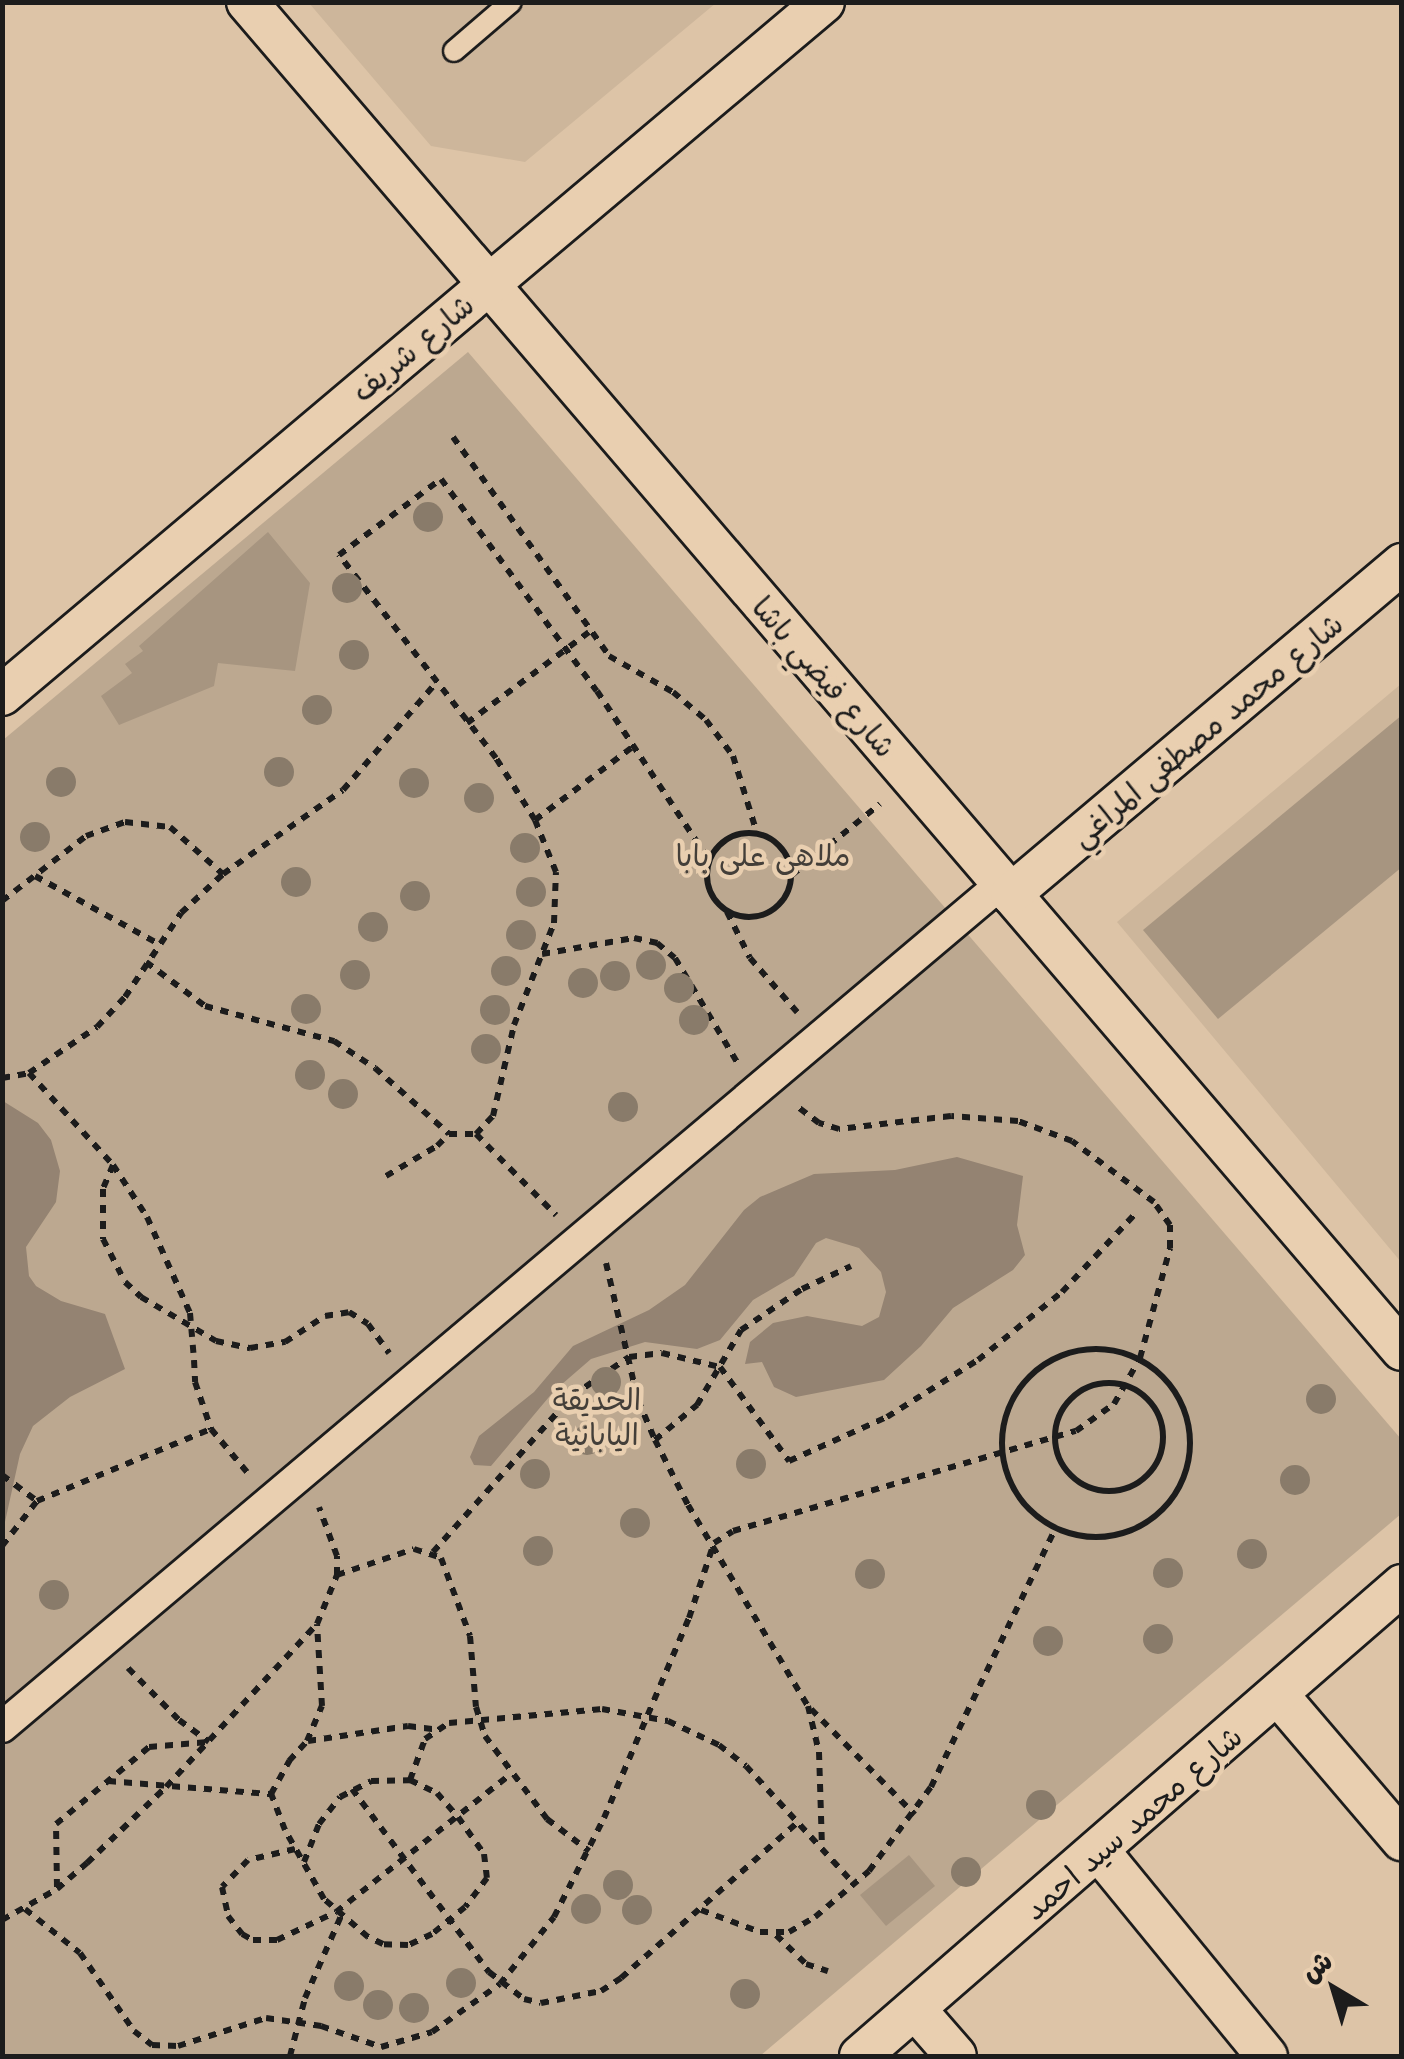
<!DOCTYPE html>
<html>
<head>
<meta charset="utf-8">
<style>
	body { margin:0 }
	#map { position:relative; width:1404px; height:2059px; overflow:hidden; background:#ddc4a7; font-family:Mali,"Playpen Sans Arabic",sans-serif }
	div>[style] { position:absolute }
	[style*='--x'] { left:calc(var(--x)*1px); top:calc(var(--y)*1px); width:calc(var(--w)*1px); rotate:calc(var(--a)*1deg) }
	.built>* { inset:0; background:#cdb69b }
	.green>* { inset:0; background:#bca890 }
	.water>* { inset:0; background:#948372 }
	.building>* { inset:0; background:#a79580 }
	.path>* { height:6px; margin-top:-3px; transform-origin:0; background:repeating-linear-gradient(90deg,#1c1c1c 0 8px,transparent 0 16px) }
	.path>.ring { margin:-3px; padding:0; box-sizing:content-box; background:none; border:6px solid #1c1c1c; border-radius:50% }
	.roads { filter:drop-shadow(2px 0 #1c1c1c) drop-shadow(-2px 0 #1c1c1c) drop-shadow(0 2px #1c1c1c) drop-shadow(0 -2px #1c1c1c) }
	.service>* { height:20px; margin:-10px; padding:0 10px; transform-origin:10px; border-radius:10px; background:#e9cfb0 }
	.pedestrian>* { height:30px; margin:-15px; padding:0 15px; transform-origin:15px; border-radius:15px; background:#e9cfb0 }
	.minor>* { height:40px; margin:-20px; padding:0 20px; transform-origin:20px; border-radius:20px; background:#e9cfb0 }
	.path-bridge>* { height:6px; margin-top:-3px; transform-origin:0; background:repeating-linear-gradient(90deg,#1c1c1c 0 8px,transparent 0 16px) }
	.trees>* { width:30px; height:30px; margin:-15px; border-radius:50%; background:#897b6a }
	span { translate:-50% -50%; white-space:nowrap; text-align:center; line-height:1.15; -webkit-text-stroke:9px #e9cfb0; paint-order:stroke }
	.street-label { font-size:30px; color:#1c1c1c }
	.park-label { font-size:30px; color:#443f39 }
	.frame { position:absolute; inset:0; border:5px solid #1c1c1c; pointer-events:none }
	.north { position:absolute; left:1284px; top:1939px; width:100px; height:100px; -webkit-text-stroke:8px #e9cfb0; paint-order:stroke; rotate:322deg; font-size:28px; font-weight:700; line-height:40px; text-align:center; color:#1c1c1c }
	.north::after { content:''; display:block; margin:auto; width:35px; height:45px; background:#1c1c1c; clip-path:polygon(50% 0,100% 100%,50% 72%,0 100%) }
</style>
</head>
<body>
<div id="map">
	<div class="built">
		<i style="clip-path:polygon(309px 3px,716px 3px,525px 162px,431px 146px)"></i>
		<i style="clip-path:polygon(1401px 684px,1401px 1262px,1117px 922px)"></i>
	</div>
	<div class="green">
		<i style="clip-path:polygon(468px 352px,1401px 1439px,1401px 1514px,760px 2056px,3px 2056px,3px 740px)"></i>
	</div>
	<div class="water">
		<i style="clip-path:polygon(3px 1101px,38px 1123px,51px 1140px,60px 1171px,56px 1202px,26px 1247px,29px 1276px,36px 1286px,61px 1301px,105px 1314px,125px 1369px,70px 1397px,33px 1426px,20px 1454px,3px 1531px)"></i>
		<i style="clip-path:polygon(957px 1157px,1023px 1176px,1017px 1225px,1025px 1255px,1013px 1270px,953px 1308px,921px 1346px,884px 1380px,796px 1397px,774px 1387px,762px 1362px,745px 1364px,750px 1342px,773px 1323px,807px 1316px,862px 1326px,879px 1317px,886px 1292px,881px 1272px,859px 1248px,826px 1238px,816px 1243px,794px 1276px,753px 1300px,720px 1340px,697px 1349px,645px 1342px,591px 1359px,554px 1391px,491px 1466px,474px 1465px,470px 1457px,479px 1436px,534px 1392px,573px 1346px,649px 1310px,685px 1285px,744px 1210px,760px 1197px,814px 1174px,895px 1170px)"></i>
	</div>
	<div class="building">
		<i style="clip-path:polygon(268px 532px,310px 583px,295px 671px,218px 663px,214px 686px,119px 725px,101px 696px,132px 673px,125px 664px,143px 651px,139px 646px)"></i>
		<i style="clip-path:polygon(1402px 715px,1402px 867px,1218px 1019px,1143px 930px)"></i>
		<i style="clip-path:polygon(909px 1855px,935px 1886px,886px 1926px,860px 1895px)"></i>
	</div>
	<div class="path">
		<i style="--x:453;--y:437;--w:269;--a:54.5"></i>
		<i style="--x:609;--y:656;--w:73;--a:29.4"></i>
		<i style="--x:673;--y:692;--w:43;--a:40.3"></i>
		<i style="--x:706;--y:720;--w:45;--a:53.1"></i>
		<i style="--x:733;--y:756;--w:81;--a:72.7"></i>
		<i style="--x:467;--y:723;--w:152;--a:-36.7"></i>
		<i style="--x:535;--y:820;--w:124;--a:-36.8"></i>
		<i class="ring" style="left:707px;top:833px;width:78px;height:78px"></i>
		<i style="--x:792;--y:875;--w:113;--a:-38.9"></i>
		<i style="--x:35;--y:876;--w:139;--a:28.8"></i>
		<i style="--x:2;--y:901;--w:106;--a:-37.7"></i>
		<i style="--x:86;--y:836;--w:41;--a:-19.7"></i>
		<i style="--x:125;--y:822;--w:45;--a:6.3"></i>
		<i style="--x:170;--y:827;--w:71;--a:41.6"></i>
		<i style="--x:727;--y:912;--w:51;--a:63.4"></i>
		<i style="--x:750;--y:958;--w:72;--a:49"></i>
		<i style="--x:542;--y:954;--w:93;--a:-9.9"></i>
		<i style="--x:634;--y:938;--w:24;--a:12"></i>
		<i style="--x:657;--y:943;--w:23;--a:40"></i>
		<i style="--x:675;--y:958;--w:121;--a:59.2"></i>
		<i style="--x:146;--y:962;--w:74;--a:36.7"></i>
		<i style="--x:205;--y:1006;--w:134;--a:15.2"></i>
		<i style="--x:334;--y:1041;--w:49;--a:33.4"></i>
		<i style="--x:375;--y:1068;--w:99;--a:41.7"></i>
		<i style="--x:449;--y:1134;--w:27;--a:0"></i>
		<i style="--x:476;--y:1134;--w:25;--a:-47"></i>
		<i style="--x:493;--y:1116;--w:93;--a:-77"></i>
		<i style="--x:514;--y:1025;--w:110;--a:-68.6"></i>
		<i style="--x:554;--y:923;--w:51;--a:-87.8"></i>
		<i style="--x:556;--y:872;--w:56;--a:-112"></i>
		<i style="--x:535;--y:820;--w:73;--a:-122.2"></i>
		<i style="--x:496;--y:758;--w:257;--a:-127.7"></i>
		<i style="--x:339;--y:555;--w:127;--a:-36.7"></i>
		<i style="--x:441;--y:479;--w:263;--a:53.7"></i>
		<i style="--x:597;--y:691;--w:203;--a:56.5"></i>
		<i style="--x:29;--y:1073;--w:125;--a:47.6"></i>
		<i style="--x:113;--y:1165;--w:62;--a:56.8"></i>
		<i style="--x:147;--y:1217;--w:105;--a:65.9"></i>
		<i style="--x:2;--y:1078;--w:27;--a:-10"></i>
		<i style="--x:29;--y:1073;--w:82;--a:-34.1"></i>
		<i style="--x:97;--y:1027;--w:41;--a:-47"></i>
		<i style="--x:125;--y:997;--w:101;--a:-56.3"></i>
		<i style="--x:181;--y:913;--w:57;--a:-42.9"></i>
		<i style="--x:223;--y:874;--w:146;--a:-35"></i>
		<i style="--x:343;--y:790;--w:140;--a:-49"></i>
		<i style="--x:476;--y:1134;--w:114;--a:45.4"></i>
		<i style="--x:113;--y:1165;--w:26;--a:113"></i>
		<i style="--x:103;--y:1189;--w:50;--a:90"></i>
		<i style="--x:103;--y:1239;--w:48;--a:62.9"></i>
		<i style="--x:125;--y:1282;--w:22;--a:43"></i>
		<i style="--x:141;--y:1297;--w:87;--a:30.4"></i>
		<i style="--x:216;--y:1341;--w:35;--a:12"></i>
		<i style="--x:250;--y:1348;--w:36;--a:-10"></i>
		<i style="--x:285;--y:1342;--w:48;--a:-33"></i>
		<i style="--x:325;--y:1316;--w:24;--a:-9"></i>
		<i style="--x:349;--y:1312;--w:22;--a:32"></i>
		<i style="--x:368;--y:1324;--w:36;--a:54"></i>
		<i style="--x:386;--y:1176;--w:59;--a:-30.5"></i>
		<i style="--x:437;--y:1146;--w:17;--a:-45"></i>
		<i style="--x:606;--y:1263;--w:141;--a:76.9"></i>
		<i style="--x:638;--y:1400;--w:43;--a:67"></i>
		<i style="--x:655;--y:1440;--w:73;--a:63.1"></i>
		<i style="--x:688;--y:1505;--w:234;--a:59.2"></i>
		<i style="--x:808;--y:1706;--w:47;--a:76.6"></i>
		<i style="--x:819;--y:1752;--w:94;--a:88.2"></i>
		<i class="ring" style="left:1002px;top:1349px;width:182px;height:182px"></i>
		<i style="--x:194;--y:1360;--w:22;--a:87"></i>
		<i style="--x:195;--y:1382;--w:50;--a:71.2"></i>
		<i style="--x:211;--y:1429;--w:56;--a:50.1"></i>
		<i class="ring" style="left:1055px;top:1383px;width:102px;height:102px"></i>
		<i style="--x:655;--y:1440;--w:55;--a:-39.8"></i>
		<i style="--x:697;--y:1405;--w:87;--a:-59.6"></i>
		<i style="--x:741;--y:1330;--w:73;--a:-33.9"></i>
		<i style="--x:802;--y:1289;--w:54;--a:-25.1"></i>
		<i style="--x:2;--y:1475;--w:44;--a:36.6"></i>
		<i style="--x:2;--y:1546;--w:57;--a:-52.1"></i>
		<i style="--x:37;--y:1501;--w:188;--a:-22.5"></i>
		<i style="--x:433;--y:1552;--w:209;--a:-48.3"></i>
		<i style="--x:572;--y:1396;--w:69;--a:-34.4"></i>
		<i style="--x:629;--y:1357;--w:33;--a:-7"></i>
		<i style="--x:662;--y:1353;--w:60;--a:13.6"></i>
		<i style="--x:720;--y:1367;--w:117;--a:53.7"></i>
		<i style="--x:789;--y:1461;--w:107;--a:-24.2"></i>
		<i style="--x:887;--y:1417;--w:107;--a:-32.1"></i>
		<i style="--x:978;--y:1360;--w:108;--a:-39"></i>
		<i style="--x:1062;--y:1292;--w:108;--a:-46.9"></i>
		<i style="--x:337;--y:1575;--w:81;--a:-18.7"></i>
		<i style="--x:414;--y:1549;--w:28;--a:18"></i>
		<i style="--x:441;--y:1558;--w:83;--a:69.6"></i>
		<i style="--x:470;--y:1636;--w:71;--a:85.2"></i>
		<i style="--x:476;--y:1707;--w:30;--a:73"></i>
		<i style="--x:485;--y:1736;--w:104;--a:53.2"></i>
		<i style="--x:547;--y:1819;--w:53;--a:37.3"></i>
		<i style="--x:128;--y:1668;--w:73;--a:45.6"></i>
		<i style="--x:179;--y:1720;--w:37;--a:36"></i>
		<i style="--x:811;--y:1709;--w:148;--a:45.5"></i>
		<i style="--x:308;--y:1741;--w:101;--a:-8.5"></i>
		<i style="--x:408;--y:1726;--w:26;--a:7"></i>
		<i style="--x:410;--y:1780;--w:44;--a:-69.9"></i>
		<i style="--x:425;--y:1739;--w:29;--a:-34"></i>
		<i style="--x:449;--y:1723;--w:154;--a:-5.2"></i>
		<i style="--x:602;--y:1709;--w:67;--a:10.3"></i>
		<i style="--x:668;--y:1721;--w:56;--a:25.2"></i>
		<i style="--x:719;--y:1745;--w:34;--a:38"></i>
		<i style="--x:746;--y:1766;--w:161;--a:47.5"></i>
		<i style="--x:108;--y:1781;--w:164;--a:4.6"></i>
		<i style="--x:352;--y:1789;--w:229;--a:53.2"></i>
		<i style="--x:489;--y:1972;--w:44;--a:37.6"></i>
		<i style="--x:524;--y:1999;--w:17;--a:13"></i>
		<i style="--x:541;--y:2003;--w:61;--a:-11.3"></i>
		<i style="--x:601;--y:1991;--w:24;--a:-33"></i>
		<i style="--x:621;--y:1978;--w:239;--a:-41.4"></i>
		<i style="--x:295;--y:1849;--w:48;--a:166.8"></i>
		<i style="--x:248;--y:1860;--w:37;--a:134"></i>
		<i style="--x:222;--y:1887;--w:30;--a:78"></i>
		<i style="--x:228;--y:1916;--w:23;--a:52"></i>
		<i style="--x:242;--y:1934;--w:13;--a:29"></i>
		<i style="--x:253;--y:1940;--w:24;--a:0"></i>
		<i style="--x:277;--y:1940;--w:65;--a:-25.4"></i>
		<i style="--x:336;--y:1912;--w:223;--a:-38.3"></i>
		<i style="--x:304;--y:1862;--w:41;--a:-68.5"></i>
		<i style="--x:319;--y:1824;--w:34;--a:-52"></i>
		<i style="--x:340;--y:1797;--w:35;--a:-27"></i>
		<i style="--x:371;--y:1781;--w:39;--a:-1"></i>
		<i style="--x:410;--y:1780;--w:30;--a:26"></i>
		<i style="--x:437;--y:1793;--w:32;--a:49"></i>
		<i style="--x:458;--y:1817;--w:45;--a:54.9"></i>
		<i style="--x:484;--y:1854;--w:24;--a:83"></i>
		<i style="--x:487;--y:1878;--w:36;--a:127"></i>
		<i style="--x:465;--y:1907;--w:43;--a:140.7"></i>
		<i style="--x:432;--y:1934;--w:26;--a:155"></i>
		<i style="--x:408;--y:1945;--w:25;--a:-178"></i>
		<i style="--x:383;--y:1944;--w:17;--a:-155"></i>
		<i style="--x:368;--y:1937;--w:58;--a:-139.2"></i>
		<i style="--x:324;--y:1899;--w:79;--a:-119.5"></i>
		<i style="--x:285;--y:1830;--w:39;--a:-111"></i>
		<i style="--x:271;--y:1794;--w:38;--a:-61"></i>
		<i style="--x:289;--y:1761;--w:27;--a:-48"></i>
		<i style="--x:307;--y:1741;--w:38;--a:-67"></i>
		<i style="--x:322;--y:1706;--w:82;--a:-93.5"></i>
		<i style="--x:57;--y:1887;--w:63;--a:-90.9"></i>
		<i style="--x:56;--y:1824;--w:121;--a:-39.6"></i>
		<i style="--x:149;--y:1747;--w:59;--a:-4.8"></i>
		<i style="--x:25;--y:1909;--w:70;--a:38.7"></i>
		<i style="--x:80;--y:1953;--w:95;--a:55.3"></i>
		<i style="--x:134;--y:2031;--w:23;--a:38"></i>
		<i style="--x:152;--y:2045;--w:26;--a:2"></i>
		<i style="--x:178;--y:2046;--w:92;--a:-17.7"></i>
		<i style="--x:266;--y:2018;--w:56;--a:8.3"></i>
		<i style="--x:321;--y:2026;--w:64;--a:19.3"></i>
		<i style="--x:381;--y:2047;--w:53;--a:-16.4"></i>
		<i style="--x:432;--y:2032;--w:83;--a:-35.2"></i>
		<i style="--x:500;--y:1984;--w:86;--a:-51.1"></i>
		<i style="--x:554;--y:1917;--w:111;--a:-63.2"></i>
		<i style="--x:604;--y:1818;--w:217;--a:-67"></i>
		<i style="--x:689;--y:1618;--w:79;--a:-71.6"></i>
		<i style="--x:714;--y:1543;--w:22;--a:-32"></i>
		<i style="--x:733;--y:1531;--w:357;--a:-16.3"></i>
		<i style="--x:1076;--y:1431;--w:47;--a:-35.4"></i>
		<i style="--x:1114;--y:1404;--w:53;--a:-60.5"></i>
		<i style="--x:1140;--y:1358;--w:114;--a:-74.7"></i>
		<i style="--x:1170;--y:1248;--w:23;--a:-90"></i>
		<i style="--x:1170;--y:1225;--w:28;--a:-125"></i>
		<i style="--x:1154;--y:1202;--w:102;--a:-143.4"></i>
		<i style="--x:1072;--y:1141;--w:58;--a:-159.7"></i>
		<i style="--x:1018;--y:1121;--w:67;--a:-175.7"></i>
		<i style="--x:951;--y:1116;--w:113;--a:173.4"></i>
		<i style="--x:839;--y:1129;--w:21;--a:-163"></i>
		<i style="--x:819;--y:1123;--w:30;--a:-143"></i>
		<i style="--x:701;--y:1910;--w:63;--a:20.4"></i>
		<i style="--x:760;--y:1932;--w:29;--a:0"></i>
		<i style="--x:789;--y:1932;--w:30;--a:-30"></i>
		<i style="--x:815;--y:1917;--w:71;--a:-40.4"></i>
		<i style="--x:869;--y:1871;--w:104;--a:-53.6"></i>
		<i style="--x:931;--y:1787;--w:286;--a:-64.3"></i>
		<i style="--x:2;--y:1920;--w:63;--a:-29.4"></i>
		<i style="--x:57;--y:1889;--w:40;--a:-41"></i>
		<i style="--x:87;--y:1863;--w:110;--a:-43.9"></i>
		<i style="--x:166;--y:1787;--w:222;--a:-47.2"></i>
		<i style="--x:317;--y:1624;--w:53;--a:-67.8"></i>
		<i style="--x:337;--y:1575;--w:19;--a:-90"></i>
		<i style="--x:337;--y:1556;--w:52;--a:-110.2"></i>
		<i style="--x:776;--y:1935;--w:42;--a:44"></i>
		<i style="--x:806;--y:1964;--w:23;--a:18"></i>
		<i style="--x:290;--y:2056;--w:60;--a:-75.5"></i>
		<i style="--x:305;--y:1998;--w:90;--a:-66.3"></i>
	</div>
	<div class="roads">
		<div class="service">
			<i style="--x:454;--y:51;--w:75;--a:-40.7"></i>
		</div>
		<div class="pedestrian">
			<i style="--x:2;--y:1727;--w:1309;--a:-40.16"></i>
		</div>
		<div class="minor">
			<i style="--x:247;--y:2;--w:1775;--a:49.41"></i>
			<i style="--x:2;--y:695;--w:1075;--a:-40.13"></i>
			<i style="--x:1011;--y:894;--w:512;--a:-40.16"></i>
			<i style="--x:1278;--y:1695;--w:191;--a:49.5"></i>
			<i style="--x:1099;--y:1851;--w:265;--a:50.7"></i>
			<i style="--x:915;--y:2009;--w:62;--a:48.9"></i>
			<i style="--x:860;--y:2056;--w:718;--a:-40.99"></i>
		</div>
	</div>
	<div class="path-bridge">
		<i style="--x:190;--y:1313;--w:47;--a:85.1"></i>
	</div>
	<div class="trees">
		<i style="left:428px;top:517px"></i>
		<i style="left:347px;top:588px"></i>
		<i style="left:354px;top:655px"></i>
		<i style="left:317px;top:710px"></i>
		<i style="left:279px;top:772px"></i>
		<i style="left:61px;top:782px"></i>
		<i style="left:414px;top:783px"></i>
		<i style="left:479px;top:798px"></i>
		<i style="left:35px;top:837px"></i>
		<i style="left:525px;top:848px"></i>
		<i style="left:296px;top:882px"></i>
		<i style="left:531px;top:892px"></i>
		<i style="left:415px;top:896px"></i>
		<i style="left:373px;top:927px"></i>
		<i style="left:521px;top:935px"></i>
		<i style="left:651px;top:965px"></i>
		<i style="left:506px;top:971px"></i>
		<i style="left:355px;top:975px"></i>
		<i style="left:615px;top:976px"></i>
		<i style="left:583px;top:983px"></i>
		<i style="left:679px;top:988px"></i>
		<i style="left:306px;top:1009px"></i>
		<i style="left:495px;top:1010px"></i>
		<i style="left:694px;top:1020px"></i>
		<i style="left:486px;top:1049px"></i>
		<i style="left:310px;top:1075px"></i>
		<i style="left:343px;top:1094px"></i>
		<i style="left:623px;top:1107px"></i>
		<i style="left:606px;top:1382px"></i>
		<i style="left:1321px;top:1399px"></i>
		<i style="left:587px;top:1440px"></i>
		<i style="left:751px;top:1464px"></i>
		<i style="left:535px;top:1474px"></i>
		<i style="left:1295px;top:1480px"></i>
		<i style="left:635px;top:1523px"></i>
		<i style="left:538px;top:1551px"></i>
		<i style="left:1252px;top:1554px"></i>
		<i style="left:1168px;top:1573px"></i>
		<i style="left:870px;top:1574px"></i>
		<i style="left:54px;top:1595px"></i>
		<i style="left:1158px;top:1639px"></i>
		<i style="left:1048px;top:1641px"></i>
		<i style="left:1041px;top:1805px"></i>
		<i style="left:966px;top:1872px"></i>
		<i style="left:618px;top:1885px"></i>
		<i style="left:586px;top:1909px"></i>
		<i style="left:637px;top:1910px"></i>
		<i style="left:461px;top:1983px"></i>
		<i style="left:349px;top:1986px"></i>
		<i style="left:745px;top:1994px"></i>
		<i style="left:378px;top:2005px"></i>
		<i style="left:414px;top:2008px"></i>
	</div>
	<div class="street-label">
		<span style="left:412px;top:347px;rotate:-40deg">شارع شريف</span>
		<span style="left:825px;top:676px;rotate:49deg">شارع فيضي باشا</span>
		<span style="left:1206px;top:729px;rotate:-40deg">شارع محمد مصطفى المراغي</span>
		<span style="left:1132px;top:1822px;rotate:-41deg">شارع محمد سيد احمد</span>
	</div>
	<div class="park-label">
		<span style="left:763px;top:854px">ملاهى على بابا</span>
		<span style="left:597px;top:1415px">الحديقة<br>اليابانية</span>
	</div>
	<div class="frame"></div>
	<div class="north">ش</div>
</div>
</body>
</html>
